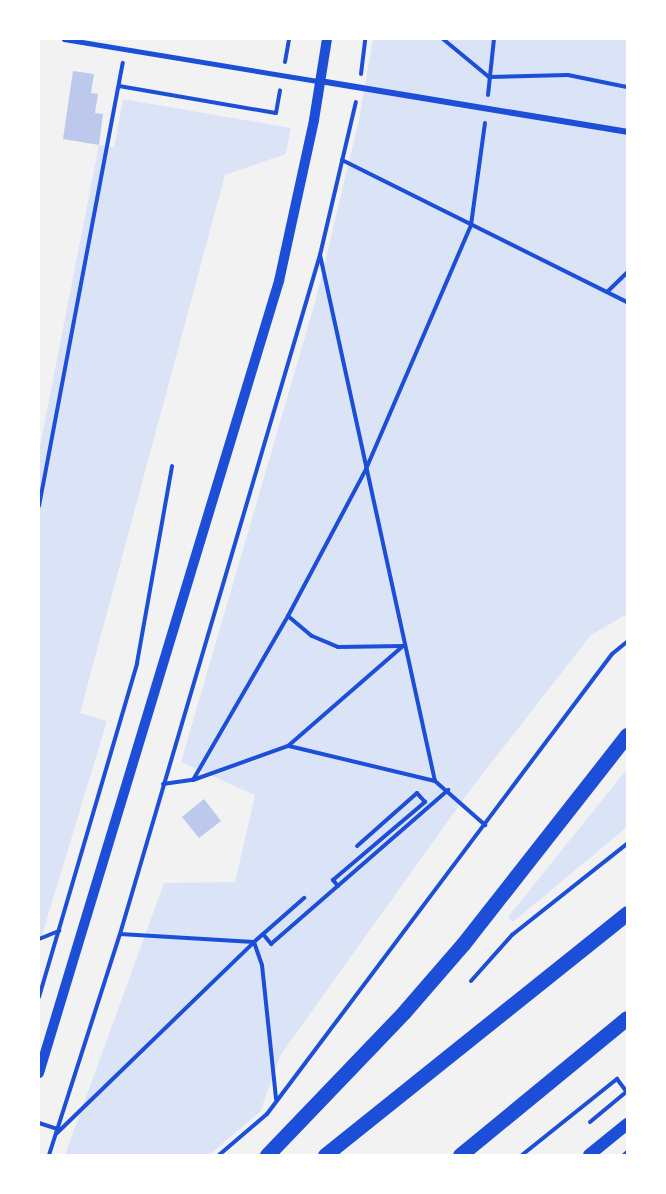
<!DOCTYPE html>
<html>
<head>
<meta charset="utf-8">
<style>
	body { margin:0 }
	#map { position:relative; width:666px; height:1194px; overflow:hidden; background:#f2f2f2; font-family:Arial,sans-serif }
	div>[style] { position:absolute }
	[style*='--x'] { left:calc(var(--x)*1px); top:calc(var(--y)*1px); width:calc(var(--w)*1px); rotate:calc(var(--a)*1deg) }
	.green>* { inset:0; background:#dbe4f7 }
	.building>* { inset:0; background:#bdc9ec }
	.path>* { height:4px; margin:-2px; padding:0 2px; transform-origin:2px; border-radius:2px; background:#1d4ed8 }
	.service>* { height:4.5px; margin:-2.25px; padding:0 2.25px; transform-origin:2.25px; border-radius:2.25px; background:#1d4ed8 }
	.minor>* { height:6px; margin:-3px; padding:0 3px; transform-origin:3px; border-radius:3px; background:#1d4ed8 }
	.tertiary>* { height:10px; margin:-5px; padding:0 5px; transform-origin:5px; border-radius:5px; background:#1d4ed8 }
	.secondary>* { height:12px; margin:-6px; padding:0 6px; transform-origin:6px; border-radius:6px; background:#1d4ed8 }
	.primary>* { height:15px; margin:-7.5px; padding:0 7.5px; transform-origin:7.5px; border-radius:7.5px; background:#1d4ed8 }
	span { translate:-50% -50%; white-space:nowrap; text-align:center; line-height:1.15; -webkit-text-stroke:6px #fff; paint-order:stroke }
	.frame { position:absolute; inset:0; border:40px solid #fff; pointer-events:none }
</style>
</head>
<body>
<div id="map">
	<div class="green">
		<i style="clip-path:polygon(373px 39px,627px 39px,627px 614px,591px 635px,474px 785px,281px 1054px,260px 1112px,209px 1155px,65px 1155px,164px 883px,235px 882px,255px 795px,181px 762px,316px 299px,359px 120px)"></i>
		<i style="clip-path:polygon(123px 99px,291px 128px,286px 154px,225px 175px,80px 713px,107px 721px,39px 945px,39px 451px,99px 145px,114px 147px)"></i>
		<i style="clip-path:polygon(627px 769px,627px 827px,513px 922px,508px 917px)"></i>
	</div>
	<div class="building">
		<i style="clip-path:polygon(73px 71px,94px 74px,91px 93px,98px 94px,95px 113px,103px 114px,99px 145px,63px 139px)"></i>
		<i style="clip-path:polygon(204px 799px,221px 821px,199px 838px,182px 817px)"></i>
	</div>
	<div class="path">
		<i style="--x:443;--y:39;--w:60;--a:39.6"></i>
		<i style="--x:489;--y:77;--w:79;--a:-1.5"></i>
		<i style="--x:568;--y:75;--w:60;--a:11.5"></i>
		<i style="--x:285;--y:62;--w:23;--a:-80"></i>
		<i style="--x:361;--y:74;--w:35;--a:-83"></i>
		<i style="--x:119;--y:86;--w:159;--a:9.8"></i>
		<i style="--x:276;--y:113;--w:23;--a:-80"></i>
		<i style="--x:488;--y:95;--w:56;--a:-83.9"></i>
		<i style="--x:342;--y:160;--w:318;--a:26.5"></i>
		<i style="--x:320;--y:255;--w:538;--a:77.67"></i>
		<i style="--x:607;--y:292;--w:28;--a:-44"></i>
		<i style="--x:39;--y:506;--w:451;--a:-79.3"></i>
		<i style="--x:288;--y:616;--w:31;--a:40"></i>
		<i style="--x:312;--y:636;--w:28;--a:23"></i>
		<i style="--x:338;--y:647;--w:65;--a:-0.9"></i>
		<i style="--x:289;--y:746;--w:150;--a:13.5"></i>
		<i style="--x:435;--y:781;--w:67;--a:41.3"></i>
		<i style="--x:193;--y:780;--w:190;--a:-59.9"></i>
		<i style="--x:288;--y:616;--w:166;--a:-62"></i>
		<i style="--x:366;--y:469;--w:266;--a:-66.7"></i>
		<i style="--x:471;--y:225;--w:103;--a:-82.2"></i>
		<i style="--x:163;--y:784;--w:30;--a:-8"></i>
		<i style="--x:193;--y:780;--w:101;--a:-19.7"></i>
		<i style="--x:288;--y:746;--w:152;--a:-41"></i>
		<i style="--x:338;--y:886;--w:8;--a:-130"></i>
		<i style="--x:333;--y:880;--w:121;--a:-40.3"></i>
		<i style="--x:425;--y:802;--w:12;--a:-132"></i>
		<i style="--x:417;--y:793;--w:80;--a:138.5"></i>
		<i style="--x:120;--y:934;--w:134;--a:3.4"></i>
		<i style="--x:254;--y:942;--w:67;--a:-41.3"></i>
		<i style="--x:263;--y:934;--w:13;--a:51"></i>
		<i style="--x:271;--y:944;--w:235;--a:-41"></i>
		<i style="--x:39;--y:939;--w:22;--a:-22"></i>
		<i style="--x:471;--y:981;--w:62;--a:-48.3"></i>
		<i style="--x:512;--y:935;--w:147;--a:-38.4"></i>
		<i style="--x:39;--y:997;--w:348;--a:-73.6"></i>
		<i style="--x:137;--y:663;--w:200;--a:-79.9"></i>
		<i style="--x:590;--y:1122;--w:47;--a:-39.8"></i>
		<i style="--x:39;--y:1123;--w:19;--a:18"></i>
		<i style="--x:57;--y:1133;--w:274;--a:-44.1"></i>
		<i style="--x:254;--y:942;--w:24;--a:71"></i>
		<i style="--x:262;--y:965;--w:135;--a:84"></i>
		<i style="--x:49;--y:1155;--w:232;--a:-72.2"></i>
		<i style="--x:120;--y:934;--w:708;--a:-73.59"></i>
		<i style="--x:320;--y:255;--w:157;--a:-76.8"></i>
		<i style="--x:219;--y:1155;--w:63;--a:-40.5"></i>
		<i style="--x:267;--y:1114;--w:575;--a:-53.13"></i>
		<i style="--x:612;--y:654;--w:19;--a:-39"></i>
		<i style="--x:522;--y:1155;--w:122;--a:-38.7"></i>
		<i style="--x:617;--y:1079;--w:15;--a:53"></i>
		<i style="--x:624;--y:1155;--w:4;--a:-45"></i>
	</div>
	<div class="service">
		<i style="--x:64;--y:39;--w:258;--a:9.4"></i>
	</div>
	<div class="minor">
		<i style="--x:320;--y:81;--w:311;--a:9.4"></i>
	</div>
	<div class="tertiary">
		<i style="--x:39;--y:1073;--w:828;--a:-73.14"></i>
		<i style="--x:279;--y:281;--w:165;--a:-77.7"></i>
		<i style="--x:314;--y:120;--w:82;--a:-80.9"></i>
	</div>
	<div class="secondary">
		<i style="--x:589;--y:1155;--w:49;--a:-39.2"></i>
	</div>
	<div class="primary">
		<i style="--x:267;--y:1155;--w:198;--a:-46.2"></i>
		<i style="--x:404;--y:1012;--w:90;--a:-49.1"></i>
		<i style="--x:463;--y:944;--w:266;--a:-51.9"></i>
		<i style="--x:325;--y:1155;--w:387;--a:-38.7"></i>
		<i style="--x:460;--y:1155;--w:216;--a:-39.4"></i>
	</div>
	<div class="frame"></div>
</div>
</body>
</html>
